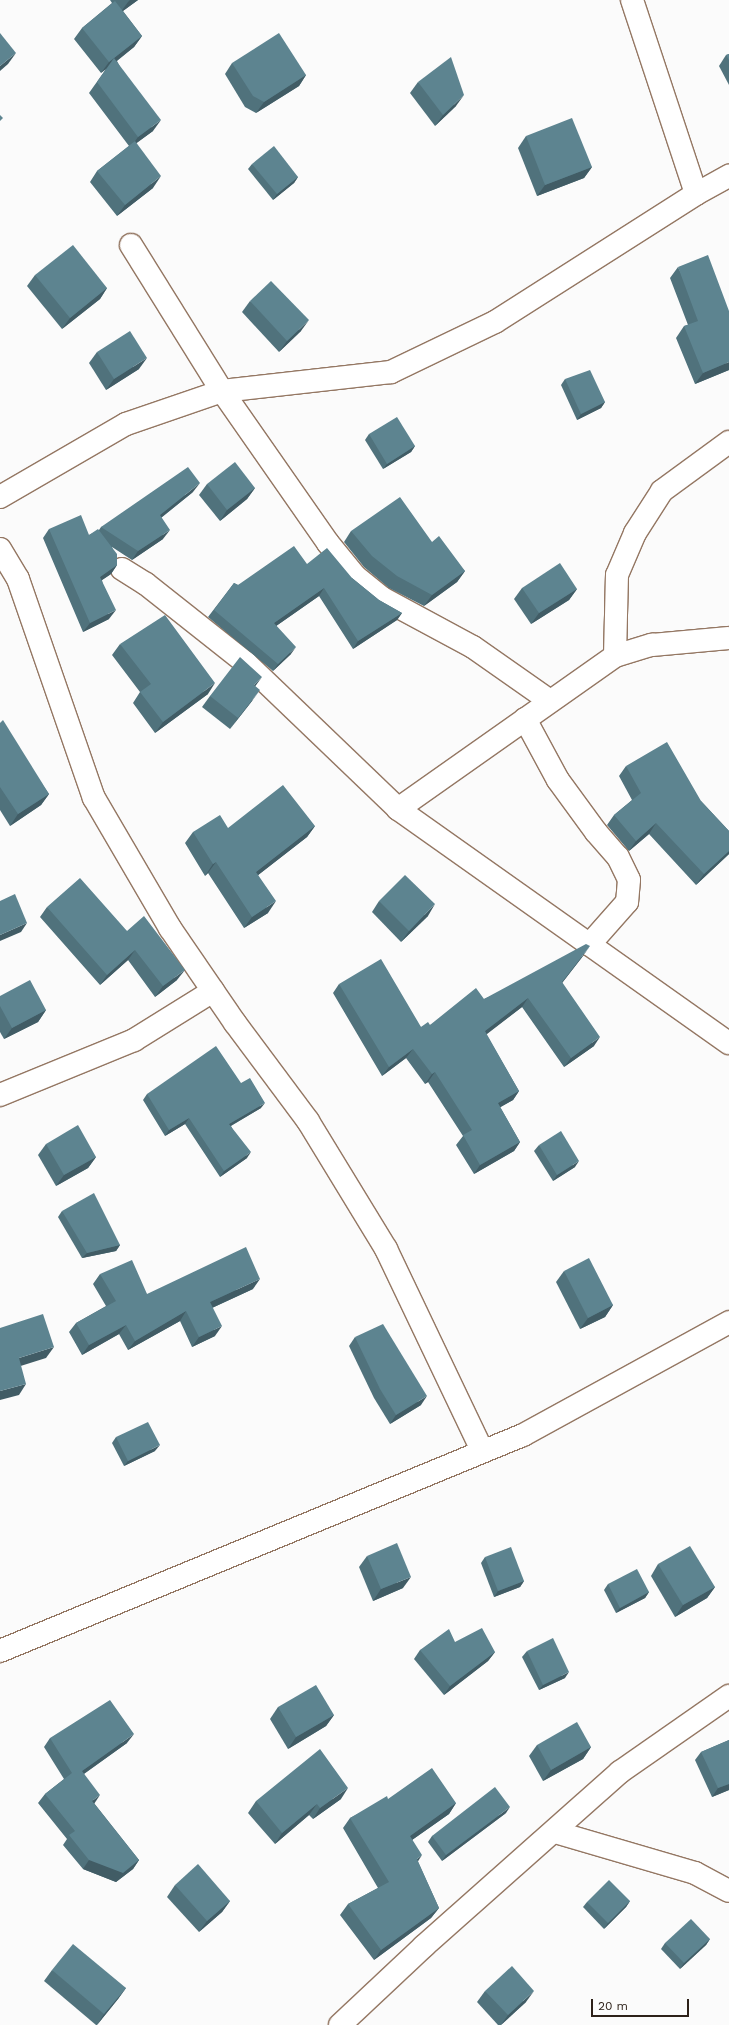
<!DOCTYPE html>
<html>
<head>
<meta charset="utf-8">
<style>
	body { margin:0 }
	#map { position:relative; width:729px; height:2025px; overflow:hidden; background:#fbfbfb; font-family:"Work Sans",sans-serif }
	div>[style] { position:absolute }
	[style*='--x'] { left:calc(var(--x)*1px); top:calc(var(--y)*1px); width:calc(var(--w)*1px); rotate:calc(var(--a)*1deg) }
	.roads { filter:drop-shadow(1px 0 #947763) drop-shadow(-1px 0 #947763) drop-shadow(0 1px #947763) drop-shadow(0 -1px #947763) }
	.minor>* { height:22px; margin:-11px; padding:0 11px; transform-origin:11px; border-radius:11px; background:#fff }
	.wall>* { inset:0; background:#50727c }
	.shaded-wall>* { inset:0; background:#415c65 }
	.building>* { inset:0; background:#5d8490 }
	span { translate:-50% -50%; white-space:nowrap; text-align:center; line-height:1.15; -webkit-text-stroke:4px #fbfbfb; paint-order:stroke }
	.scale { position:absolute; left:591px; top:1999px; width:98px; height:18px; box-sizing:border-box; border:2px solid #2d2119; border-top:0; padding-left:5px; font-size:12px; line-height:14px; white-space:nowrap; color:#2d2119; -webkit-text-stroke:3px #fbfbfb; paint-order:stroke }
</style>
</head>
<body>
<div id="map">
	<div class="roads">
		<div class="minor">
			<i style="--x:632;--y:0;--w:204;--a:71.7"></i>
			<i style="--x:131;--y:245;--w:172;--a:58.1"></i>
			<i style="--x:222;--y:391;--w:185;--a:55.1"></i>
			<i style="--x:328;--y:543;--w:43;--a:50.7"></i>
			<i style="--x:355;--y:576;--w:35;--a:39"></i>
			<i style="--x:382;--y:598;--w:103;--a:28.3"></i>
			<i style="--x:473;--y:647;--w:94;--a:35"></i>
			<i style="--x:0;--y:497;--w:146;--a:-30.1"></i>
			<i style="--x:126;--y:424;--w:102;--a:-19"></i>
			<i style="--x:222;--y:391;--w:170;--a:-6.4"></i>
			<i style="--x:391;--y:372;--w:115;--a:-25.7"></i>
			<i style="--x:495;--y:322;--w:238;--a:-32.5"></i>
			<i style="--x:696;--y:194;--w:38;--a:-29"></i>
			<i style="--x:0;--y:549;--w:35;--a:59"></i>
			<i style="--x:18;--y:579;--w:232;--a:70.9"></i>
			<i style="--x:94;--y:798;--w:151;--a:59.7"></i>
			<i style="--x:170;--y:928;--w:115;--a:55.6"></i>
			<i style="--x:235;--y:1023;--w:122;--a:53.3"></i>
			<i style="--x:308;--y:1121;--w:150;--a:58.6"></i>
			<i style="--x:386;--y:1249;--w:223;--a:64.5"></i>
			<i style="--x:122;--y:569;--w:28;--a:32"></i>
			<i style="--x:146;--y:584;--w:127;--a:38.3"></i>
			<i style="--x:246;--y:663;--w:211;--a:43.8"></i>
			<i style="--x:398;--y:809;--w:405;--a:35.3"></i>
			<i style="--x:615;--y:656;--w:81;--a:-88.6"></i>
			<i style="--x:617;--y:575;--w:46;--a:-66.8"></i>
			<i style="--x:635;--y:533;--w:50;--a:-57.3"></i>
			<i style="--x:662;--y:491;--w:83;--a:-36.2"></i>
			<i style="--x:525;--y:719;--w:69;--a:61.6"></i>
			<i style="--x:558;--y:780;--w:64;--a:53.8"></i>
			<i style="--x:596;--y:832;--w:33;--a:49"></i>
			<i style="--x:618;--y:857;--w:25;--a:64"></i>
			<i style="--x:629;--y:880;--w:22;--a:95"></i>
			<i style="--x:627;--y:902;--w:57;--a:131.5"></i>
			<i style="--x:398;--y:809;--w:266;--a:-35.2"></i>
			<i style="--x:615;--y:656;--w:39;--a:-17"></i>
			<i style="--x:652;--y:645;--w:77;--a:-5.2"></i>
			<i style="--x:0;--y:1095;--w:145;--a:-22.3"></i>
			<i style="--x:134;--y:1040;--w:93;--a:-31.8"></i>
			<i style="--x:0;--y:1651;--w:566;--a:-22.44"></i>
			<i style="--x:523;--y:1435;--w:235;--a:-28.7"></i>
			<i style="--x:555;--y:1832;--w:146;--a:16.3"></i>
			<i style="--x:695;--y:1873;--w:38;--a:28"></i>
			<i style="--x:340;--y:2025;--w:115;--a:-43.2"></i>
			<i style="--x:424;--y:1946;--w:262;--a:-41.6"></i>
			<i style="--x:620;--y:1772;--w:133;--a:-34.9"></i>
		</div>
	</div>
	<div class="wall">
		<i style="clip-path:polygon(110px 0,138px 0,123px 11px,142px 36px,134px 47px,117px 61px,153px 131px,136px 143px,153px 188px,117px 216px,90px 182px,97px 171px,129px 146px,89px 93px,106px 69px,101px 73px,74px 39px,82px 28px,112px 3px)"></i>
		<i style="clip-path:polygon(729px 54px,729px 85px,719px 66px,726px 55px)"></i>
		<i style="clip-path:polygon(232px 63px,306px 75px,299px 86px,256px 113px,245px 107px,225px 74px)"></i>
		<i style="clip-path:polygon(418px 82px,456px 106px,435px 126px,410px 93px)"></i>
		<i style="clip-path:polygon(526px 136px,592px 167px,584px 178px,537px 196px,518px 148px)"></i>
		<i style="clip-path:polygon(252px 164px,298px 177px,294px 183px,273px 200px,248px 169px)"></i>
		<i style="clip-path:polygon(678px 267px,729px 370px,695px 384px,676px 338px,684px 326px,688px 325px,670px 278px)"></i>
		<i style="clip-path:polygon(35px 275px,107px 288px,100px 299px,62px 329px,27px 286px)"></i>
		<i style="clip-path:polygon(250px 301px,301px 331px,279px 352px,242px 312px)"></i>
		<i style="clip-path:polygon(97px 352px,139px 369px,106px 390px,89px 363px)"></i>
		<i style="clip-path:polygon(565px 379px,605px 402px,601px 408px,577px 420px,561px 385px)"></i>
		<i style="clip-path:polygon(369px 434px,415px 446px,411px 452px,383px 469px,365px 440px)"></i>
		<i style="clip-path:polygon(207px 484px,255px 488px,247px 499px,220px 521px,199px 495px)"></i>
		<i style="clip-path:polygon(193px 492px,161px 518px,163px 539px,132px 560px,112px 547px,117px 565px,111px 574px,102px 580px,109px 619px,83px 632px,43px 538px,49px 529px,89px 535px,99px 530px,101px 527px)"></i>
		<i style="clip-path:polygon(351px 531px,432px 542px,465px 571px,457px 582px,424px 606px,389px 588px,364px 567px,344px 542px)"></i>
		<i style="clip-path:polygon(307px 564px,352px 578px,379px 600px,402px 613px,397px 620px,353px 649px,319px 596px,276px 626px,291px 654px,273px 671px,208px 617px,234px 583px,238px 585px)"></i>
		<i style="clip-path:polygon(522px 588px,577px 589px,569px 600px,531px 624px,514px 599px)"></i>
		<i style="clip-path:polygon(120px 644px,208px 694px,155px 733px,133px 703px,140px 692px,112px 655px)"></i>
		<i style="clip-path:polygon(256px 687px,252px 701px,230px 729px,202px 707px,210px 696px)"></i>
		<i style="clip-path:polygon(0 723px,49px 794px,41px 805px,10px 826px,0 810px)"></i>
		<i style="clip-path:polygon(626px 766px,701px 801px,729px 831px,729px 854px,696px 885px,649px 834px,629px 851px,607px 825px,614px 815px,632px 800px,619px 776px)"></i>
		<i style="clip-path:polygon(315px 826px,307px 837px,258px 875px,268px 913px,244px 928px,208px 873px,205px 876px,185px 843px,193px 832px,228px 828px)"></i>
		<i style="clip-path:polygon(379px 901px,428px 916px,401px 942px,372px 912px)"></i>
		<i style="clip-path:polygon(47px 907px,127px 931px,177px 980px,155px 997px,128px 960px,100px 985px,40px 917px)"></i>
		<i style="clip-path:polygon(583px 956px,562px 983px,594px 1046px,564px 1067px,522px 1007px,486px 1034px,519px 1091px,513px 1100px,500px 1107px,520px 1142px,514px 1151px,474px 1174px,456px 1145px,463px 1136px,428px 1082px,425px 1084px,406px 1058px,382px 1076px,333px 993px,339px 984px,421px 1027px,430px 1025px,484px 999px)"></i>
		<i style="clip-path:polygon(0 996px,46px 1010px,38px 1022px,4px 1039px,0 1032px)"></i>
		<i style="clip-path:polygon(241px 1083px,261px 1108px,231px 1126px,247px 1158px,220px 1177px,185px 1124px,165px 1136px,143px 1100px,147px 1094px)"></i>
		<i style="clip-path:polygon(46px 1144px,96px 1157px,88px 1168px,56px 1186px,38px 1155px)"></i>
		<i style="clip-path:polygon(539px 1145px,575px 1167px,553px 1181px,534px 1151px)"></i>
		<i style="clip-path:polygon(62px 1211px,120px 1245px,116px 1251px,82px 1258px,58px 1217px)"></i>
		<i style="clip-path:polygon(564px 1271px,613px 1305px,605px 1317px,580px 1329px,556px 1282px)"></i>
		<i style="clip-path:polygon(100px 1274px,147px 1294px,253px 1289px,212px 1308px,215px 1336px,192px 1347px,180px 1321px,128px 1350px,119px 1334px,82px 1355px,69px 1332px,76px 1323px,106px 1306px,93px 1284px)"></i>
		<i style="clip-path:polygon(355px 1337px,421px 1405px,390px 1424px,374px 1398px,349px 1346px)"></i>
		<i style="clip-path:polygon(116px 1437px,155px 1451px,124px 1466px,112px 1443px)"></i>
		<i style="clip-path:polygon(367px 1556px,403px 1588px,373px 1601px,359px 1567px)"></i>
		<i style="clip-path:polygon(485px 1557px,524px 1581px,520px 1587px,494px 1597px,481px 1563px)"></i>
		<i style="clip-path:polygon(658px 1564px,715px 1587px,707px 1598px,675px 1617px,651px 1576px)"></i>
		<i style="clip-path:polygon(608px 1584px,649px 1592px,645px 1598px,616px 1613px,604px 1590px)"></i>
		<i style="clip-path:polygon(455px 1642px,495px 1652px,488px 1661px,444px 1695px,414px 1659px,420px 1650px)"></i>
		<i style="clip-path:polygon(527px 1651px,565px 1678px,539px 1690px,522px 1657px)"></i>
		<i style="clip-path:polygon(278px 1707px,334px 1715px,326px 1726px,288px 1749px,270px 1719px)"></i>
		<i style="clip-path:polygon(50px 1738px,127px 1743px,84px 1774px,94px 1803px,139px 1860px,133px 1869px,116px 1882px,83px 1869px,63px 1845px,67px 1839px,38px 1803px,45px 1794px,64px 1779px,44px 1747px)"></i>
		<i style="clip-path:polygon(729px 1740px,729px 1790px,712px 1797px,695px 1760px,701px 1752px)"></i>
		<i style="clip-path:polygon(537px 1745px,591px 1747px,583px 1759px,543px 1781px,529px 1756px)"></i>
		<i style="clip-path:polygon(341px 1799px,313px 1819px,309px 1815px,275px 1844px,248px 1813px,256px 1801px)"></i>
		<i style="clip-path:polygon(388px 1799px,456px 1803px,449px 1814px,412px 1840px,418px 1862px,439px 1908px,431px 1918px,374px 1960px,340px 1915px,348px 1904px,378px 1888px,343px 1828px,350px 1818px)"></i>
		<i style="clip-path:polygon(506px 1813px,442px 1861px,428px 1842px,432px 1836px)"></i>
		<i style="clip-path:polygon(175px 1885px,230px 1901px,222px 1912px,199px 1932px,167px 1897px)"></i>
		<i style="clip-path:polygon(630px 1901px,626px 1907px,604px 1929px,583px 1907px,587px 1902px)"></i>
		<i style="clip-path:polygon(710px 1939px,706px 1945px,680px 1969px,661px 1949px,665px 1943px)"></i>
		<i style="clip-path:polygon(52px 1970px,126px 1988px,118px 1999px,97px 2025px,96px 2025px,44px 1981px)"></i>
		<i style="clip-path:polygon(485px 1991px,526px 2002px,501px 2025px,498px 2025px,477px 2002px)"></i>
	</div>
	<div class="shaded-wall">
		<i style="clip-path:polygon(130px 0,138px 0,120px 13px,128px 2px)"></i>
		<i style="clip-path:polygon(142px 36px,134px 47px,101px 73px,109px 62px)"></i>
		<i style="clip-path:polygon(16px 53px,8px 64px,0 71px,0 66px)"></i>
		<i style="clip-path:polygon(306px 75px,299px 86px,256px 113px,264px 102px)"></i>
		<i style="clip-path:polygon(464px 95px,456px 106px,435px 126px,443px 115px)"></i>
		<i style="clip-path:polygon(161px 120px,153px 131px,130px 148px,138px 137px)"></i>
		<i style="clip-path:polygon(592px 167px,584px 178px,537px 196px,545px 185px)"></i>
		<i style="clip-path:polygon(161px 176px,153px 188px,117px 216px,125px 205px)"></i>
		<i style="clip-path:polygon(298px 177px,294px 183px,273px 200px,277px 194px)"></i>
		<i style="clip-path:polygon(107px 288px,100px 299px,62px 329px,70px 318px)"></i>
		<i style="clip-path:polygon(309px 320px,301px 331px,279px 352px,287px 341px)"></i>
		<i style="clip-path:polygon(147px 358px,139px 369px,106px 390px,114px 379px)"></i>
		<i style="clip-path:polygon(729px 362px,729px 370px,695px 384px,703px 373px)"></i>
		<i style="clip-path:polygon(605px 402px,601px 408px,577px 420px,581px 414px)"></i>
		<i style="clip-path:polygon(415px 446px,411px 452px,383px 469px,387px 464px)"></i>
		<i style="clip-path:polygon(200px 483px,193px 492px,153px 524px,160px 515px)"></i>
		<i style="clip-path:polygon(255px 488px,247px 499px,220px 521px,227px 510px)"></i>
		<i style="clip-path:polygon(170px 530px,163px 539px,132px 560px,138px 551px)"></i>
		<i style="clip-path:polygon(117px 565px,111px 574px,93px 586px,100px 577px)"></i>
		<i style="clip-path:polygon(465px 571px,457px 582px,424px 606px,432px 595px)"></i>
		<i style="clip-path:polygon(324px 588px,319px 596px,269px 631px,274px 623px)"></i>
		<i style="clip-path:polygon(577px 589px,569px 600px,531px 624px,539px 613px)"></i>
		<i style="clip-path:polygon(116px 610px,109px 619px,83px 632px,90px 623px)"></i>
		<i style="clip-path:polygon(402px 613px,397px 620px,353px 649px,358px 641px)"></i>
		<i style="clip-path:polygon(296px 647px,291px 654px,273px 671px,278px 664px)"></i>
		<i style="clip-path:polygon(262px 677px,254px 688px,254px 685px)"></i>
		<i style="clip-path:polygon(215px 683px,208px 694px,155px 733px,163px 722px)"></i>
		<i style="clip-path:polygon(260px 690px,252px 701px,230px 729px,238px 718px)"></i>
		<i style="clip-path:polygon(49px 794px,41px 805px,10px 826px,18px 814px)"></i>
		<i style="clip-path:polygon(656px 823px,649px 834px,629px 851px,636px 841px)"></i>
		<i style="clip-path:polygon(315px 826px,307px 837px,248px 883px,256px 872px)"></i>
		<i style="clip-path:polygon(729px 851px,729px 854px,696px 885px,704px 874px)"></i>
		<i style="clip-path:polygon(216px 862px,208px 873px,205px 876px,213px 864px)"></i>
		<i style="clip-path:polygon(276px 901px,268px 913px,244px 928px,252px 917px)"></i>
		<i style="clip-path:polygon(435px 904px,428px 916px,401px 942px,409px 931px)"></i>
		<i style="clip-path:polygon(27px 923px,21px 932px,0 941px,0 935px)"></i>
		<i style="clip-path:polygon(590px 946px,583px 956px,555px 992px,562px 982px)"></i>
		<i style="clip-path:polygon(135px 950px,128px 960px,100px 985px,107px 975px)"></i>
		<i style="clip-path:polygon(185px 970px,177px 980px,155px 997px,163px 986px)"></i>
		<i style="clip-path:polygon(528px 998px,522px 1007px,478px 1041px,485px 1031px)"></i>
		<i style="clip-path:polygon(46px 1010px,38px 1022px,4px 1039px,12px 1028px)"></i>
		<i style="clip-path:polygon(600px 1037px,594px 1046px,564px 1067px,571px 1058px)"></i>
		<i style="clip-path:polygon(413px 1049px,406px 1058px,382px 1076px,389px 1067px)"></i>
		<i style="clip-path:polygon(435px 1072px,428px 1082px,425px 1084px,432px 1074px)"></i>
		<i style="clip-path:polygon(519px 1091px,513px 1100px,492px 1112px,498px 1103px)"></i>
		<i style="clip-path:polygon(265px 1103px,261px 1108px,225px 1129px,229px 1124px)"></i>
		<i style="clip-path:polygon(189px 1118px,185px 1124px,165px 1136px,169px 1130px)"></i>
		<i style="clip-path:polygon(520px 1142px,514px 1151px,474px 1174px,480px 1165px)"></i>
		<i style="clip-path:polygon(251px 1152px,247px 1158px,220px 1177px,224px 1171px)"></i>
		<i style="clip-path:polygon(96px 1157px,88px 1168px,56px 1186px,64px 1175px)"></i>
		<i style="clip-path:polygon(579px 1161px,575px 1167px,553px 1181px,557px 1175px)"></i>
		<i style="clip-path:polygon(120px 1245px,116px 1251px,82px 1258px,87px 1253px)"></i>
		<i style="clip-path:polygon(260px 1279px,253px 1289px,203px 1312px,210px 1302px)"></i>
		<i style="clip-path:polygon(613px 1305px,605px 1317px,580px 1329px,588px 1318px)"></i>
		<i style="clip-path:polygon(186px 1311px,180px 1321px,128px 1350px,135px 1341px)"></i>
		<i style="clip-path:polygon(126px 1325px,119px 1334px,82px 1355px,89px 1345px)"></i>
		<i style="clip-path:polygon(222px 1326px,215px 1336px,192px 1347px,199px 1337px)"></i>
		<i style="clip-path:polygon(54px 1347px,46px 1358px,11px 1369px,19px 1358px)"></i>
		<i style="clip-path:polygon(26px 1384px,19px 1395px,0 1400px,0 1391px)"></i>
		<i style="clip-path:polygon(427px 1396px,421px 1405px,390px 1424px,396px 1415px)"></i>
		<i style="clip-path:polygon(160px 1445px,155px 1451px,124px 1466px,128px 1461px)"></i>
		<i style="clip-path:polygon(411px 1577px,403px 1588px,373px 1601px,381px 1589px)"></i>
		<i style="clip-path:polygon(524px 1581px,520px 1587px,494px 1597px,498px 1591px)"></i>
		<i style="clip-path:polygon(715px 1587px,707px 1598px,675px 1617px,683px 1605px)"></i>
		<i style="clip-path:polygon(649px 1592px,645px 1598px,616px 1613px,620px 1608px)"></i>
		<i style="clip-path:polygon(495px 1652px,488px 1661px,444px 1695px,450px 1686px)"></i>
		<i style="clip-path:polygon(569px 1672px,565px 1678px,539px 1690px,543px 1685px)"></i>
		<i style="clip-path:polygon(334px 1715px,326px 1726px,288px 1749px,296px 1737px)"></i>
		<i style="clip-path:polygon(134px 1734px,127px 1743px,75px 1780px,82px 1771px)"></i>
		<i style="clip-path:polygon(591px 1747px,583px 1759px,543px 1781px,551px 1770px)"></i>
		<i style="clip-path:polygon(729px 1784px,729px 1790px,712px 1797px,718px 1788px)"></i>
		<i style="clip-path:polygon(348px 1788px,341px 1799px,313px 1819px,320px 1808px)"></i>
		<i style="clip-path:polygon(100px 1795px,94px 1804px,92px 1801px)"></i>
		<i style="clip-path:polygon(456px 1803px,449px 1814px,402px 1847px,410px 1836px)"></i>
		<i style="clip-path:polygon(317px 1804px,309px 1815px,275px 1844px,282px 1833px)"></i>
		<i style="clip-path:polygon(510px 1807px,506px 1813px,442px 1861px,446px 1855px)"></i>
		<i style="clip-path:polygon(422px 1855px,415px 1866px,417px 1859px)"></i>
		<i style="clip-path:polygon(89px 1860px,139px 1860px,133px 1869px,116px 1882px,83px 1869px)"></i>
		<i style="clip-path:polygon(230px 1901px,222px 1912px,199px 1932px,207px 1921px)"></i>
		<i style="clip-path:polygon(630px 1901px,626px 1907px,604px 1929px,608px 1923px)"></i>
		<i style="clip-path:polygon(439px 1908px,431px 1918px,374px 1960px,381px 1950px)"></i>
		<i style="clip-path:polygon(710px 1939px,706px 1945px,680px 1969px,684px 1963px)"></i>
		<i style="clip-path:polygon(126px 1988px,118px 1999px,97px 2025px,104px 2014px)"></i>
		<i style="clip-path:polygon(534px 1991px,526px 2002px,501px 2025px,508px 2015px)"></i>
	</div>
	<div class="building">
		<i style="clip-path:polygon(115px 1px,142px 36px,109px 62px,82px 28px)"></i>
		<i style="clip-path:polygon(0 33px,16px 53px,0 66px)"></i>
		<i style="clip-path:polygon(279px 33px,306px 75px,264px 102px,253px 96px,232px 63px)"></i>
		<i style="clip-path:polygon(729px 54px,729px 60px,726px 55px)"></i>
		<i style="clip-path:polygon(451px 57px,464px 95px,443px 115px,418px 82px)"></i>
		<i style="clip-path:polygon(114px 58px,161px 120px,138px 137px,97px 82px)"></i>
		<i style="clip-path:polygon(0 115px,3px 118px,0 121px)"></i>
		<i style="clip-path:polygon(572px 118px,592px 167px,545px 185px,526px 136px)"></i>
		<i style="clip-path:polygon(135px 141px,161px 176px,125px 205px,97px 171px)"></i>
		<i style="clip-path:polygon(274px 146px,298px 177px,277px 194px,252px 164px)"></i>
		<i style="clip-path:polygon(73px 245px,107px 288px,70px 318px,35px 275px)"></i>
		<i style="clip-path:polygon(708px 255px,729px 311px,729px 362px,703px 373px,684px 326px,698px 321px,678px 267px)"></i>
		<i style="clip-path:polygon(271px 281px,309px 320px,287px 341px,250px 301px)"></i>
		<i style="clip-path:polygon(130px 331px,147px 358px,114px 379px,97px 352px)"></i>
		<i style="clip-path:polygon(590px 370px,605px 402px,581px 414px,565px 379px)"></i>
		<i style="clip-path:polygon(397px 417px,415px 446px,387px 464px,369px 434px)"></i>
		<i style="clip-path:polygon(235px 462px,255px 488px,227px 510px,207px 484px)"></i>
		<i style="clip-path:polygon(188px 467px,200px 483px,160px 515px,170px 530px,138px 551px,101px 527px)"></i>
		<i style="clip-path:polygon(400px 497px,432px 542px,439px 536px,465px 571px,432px 595px,397px 576px,372px 556px,351px 531px)"></i>
		<i style="clip-path:polygon(81px 515px,89px 535px,98px 529px,117px 554px,117px 565px,100px 577px,116px 610px,90px 623px,49px 529px)"></i>
		<i style="clip-path:polygon(294px 546px,307px 564px,327px 548px,352px 578px,379px 600px,402px 613px,358px 641px,324px 588px,274px 623px,296px 647px,278px 664px,214px 610px,234px 583px,238px 585px)"></i>
		<i style="clip-path:polygon(560px 563px,577px 589px,539px 613px,522px 588px)"></i>
		<i style="clip-path:polygon(165px 615px,215px 683px,163px 722px,140px 692px,151px 684px,120px 644px)"></i>
		<i style="clip-path:polygon(240px 657px,262px 677px,254px 685px,260px 690px,238px 718px,210px 696px)"></i>
		<i style="clip-path:polygon(3px 720px,49px 794px,18px 814px,0 787px,0 723px)"></i>
		<i style="clip-path:polygon(667px 742px,701px 801px,729px 831px,729px 851px,704px 874px,656px 823px,636px 841px,614px 815px,641px 793px,626px 766px)"></i>
		<i style="clip-path:polygon(283px 785px,315px 826px,256px 872px,276px 901px,252px 917px,216px 862px,213px 864px,193px 832px,220px 815px,228px 828px)"></i>
		<i style="clip-path:polygon(405px 875px,435px 904px,409px 931px,379px 901px)"></i>
		<i style="clip-path:polygon(80px 878px,127px 931px,144px 916px,185px 970px,163px 986px,135px 950px,107px 975px,47px 907px)"></i>
		<i style="clip-path:polygon(15px 894px,27px 923px,0 935px,0 901px)"></i>
		<i style="clip-path:polygon(586px 944px,590px 946px,562px 982px,600px 1037px,571px 1058px,528px 998px,485px 1031px,519px 1091px,498px 1103px,520px 1142px,480px 1165px,463px 1135px,472px 1130px,435px 1072px,432px 1074px,413px 1049px,389px 1067px,339px 984px,381px 959px,421px 1027px,428px 1022px,430px 1025px,476px 988px,484px 999px)"></i>
		<i style="clip-path:polygon(30px 980px,46px 1010px,12px 1028px,0 1006px,0 996px)"></i>
		<i style="clip-path:polygon(216px 1046px,241px 1083px,250px 1078px,265px 1103px,229px 1124px,251px 1152px,224px 1171px,189px 1118px,169px 1130px,147px 1094px)"></i>
		<i style="clip-path:polygon(78px 1125px,96px 1157px,64px 1175px,46px 1144px)"></i>
		<i style="clip-path:polygon(561px 1131px,579px 1161px,557px 1175px,539px 1145px)"></i>
		<i style="clip-path:polygon(94px 1193px,120px 1245px,87px 1253px,62px 1211px)"></i>
		<i style="clip-path:polygon(246px 1247px,260px 1279px,210px 1302px,222px 1326px,199px 1337px,186px 1311px,135px 1341px,126px 1325px,89px 1345px,76px 1323px,116px 1301px,100px 1274px,132px 1260px,147px 1294px)"></i>
		<i style="clip-path:polygon(589px 1258px,613px 1305px,588px 1318px,564px 1271px)"></i>
		<i style="clip-path:polygon(43px 1314px,54px 1347px,19px 1358px,26px 1384px,0 1391px,0 1328px)"></i>
		<i style="clip-path:polygon(383px 1324px,427px 1396px,396px 1415px,380px 1389px,355px 1337px)"></i>
		<i style="clip-path:polygon(148px 1422px,160px 1445px,128px 1461px,116px 1437px)"></i>
		<i style="clip-path:polygon(397px 1543px,411px 1577px,381px 1589px,367px 1556px)"></i>
		<i style="clip-path:polygon(690px 1546px,715px 1587px,683px 1605px,658px 1564px)"></i>
		<i style="clip-path:polygon(511px 1547px,524px 1581px,498px 1591px,485px 1557px)"></i>
		<i style="clip-path:polygon(637px 1569px,649px 1592px,620px 1608px,608px 1584px)"></i>
		<i style="clip-path:polygon(482px 1628px,495px 1652px,450px 1686px,420px 1650px,449px 1629px,455px 1642px)"></i>
		<i style="clip-path:polygon(553px 1638px,569px 1672px,543px 1685px,527px 1651px)"></i>
		<i style="clip-path:polygon(316px 1685px,334px 1715px,296px 1737px,278px 1707px)"></i>
		<i style="clip-path:polygon(110px 1700px,134px 1734px,82px 1771px,100px 1795px,92px 1801px,139px 1860px,123px 1873px,89px 1860px,69px 1835px,75px 1831px,45px 1794px,72px 1773px,50px 1738px)"></i>
		<i style="clip-path:polygon(577px 1722px,591px 1747px,551px 1770px,537px 1745px)"></i>
		<i style="clip-path:polygon(729px 1740px,729px 1784px,718px 1788px,701px 1752px)"></i>
		<i style="clip-path:polygon(320px 1749px,348px 1788px,320px 1808px,317px 1804px,282px 1833px,256px 1801px)"></i>
		<i style="clip-path:polygon(432px 1768px,456px 1803px,410px 1836px,422px 1855px,417px 1859px,439px 1908px,381px 1950px,348px 1904px,389px 1882px,350px 1818px,387px 1796px,388px 1799px)"></i>
		<i style="clip-path:polygon(495px 1787px,510px 1807px,446px 1855px,432px 1836px)"></i>
		<i style="clip-path:polygon(198px 1864px,230px 1901px,207px 1921px,175px 1885px)"></i>
		<i style="clip-path:polygon(609px 1880px,630px 1901px,608px 1923px,587px 1902px)"></i>
		<i style="clip-path:polygon(691px 1919px,710px 1939px,684px 1963px,665px 1943px)"></i>
		<i style="clip-path:polygon(73px 1944px,126px 1988px,104px 2014px,52px 1970px)"></i>
		<i style="clip-path:polygon(512px 1966px,534px 1991px,508px 2015px,485px 1991px)"></i>
	</div>
	<div class="scale">20 m</div>
</div>
</body>
</html>
